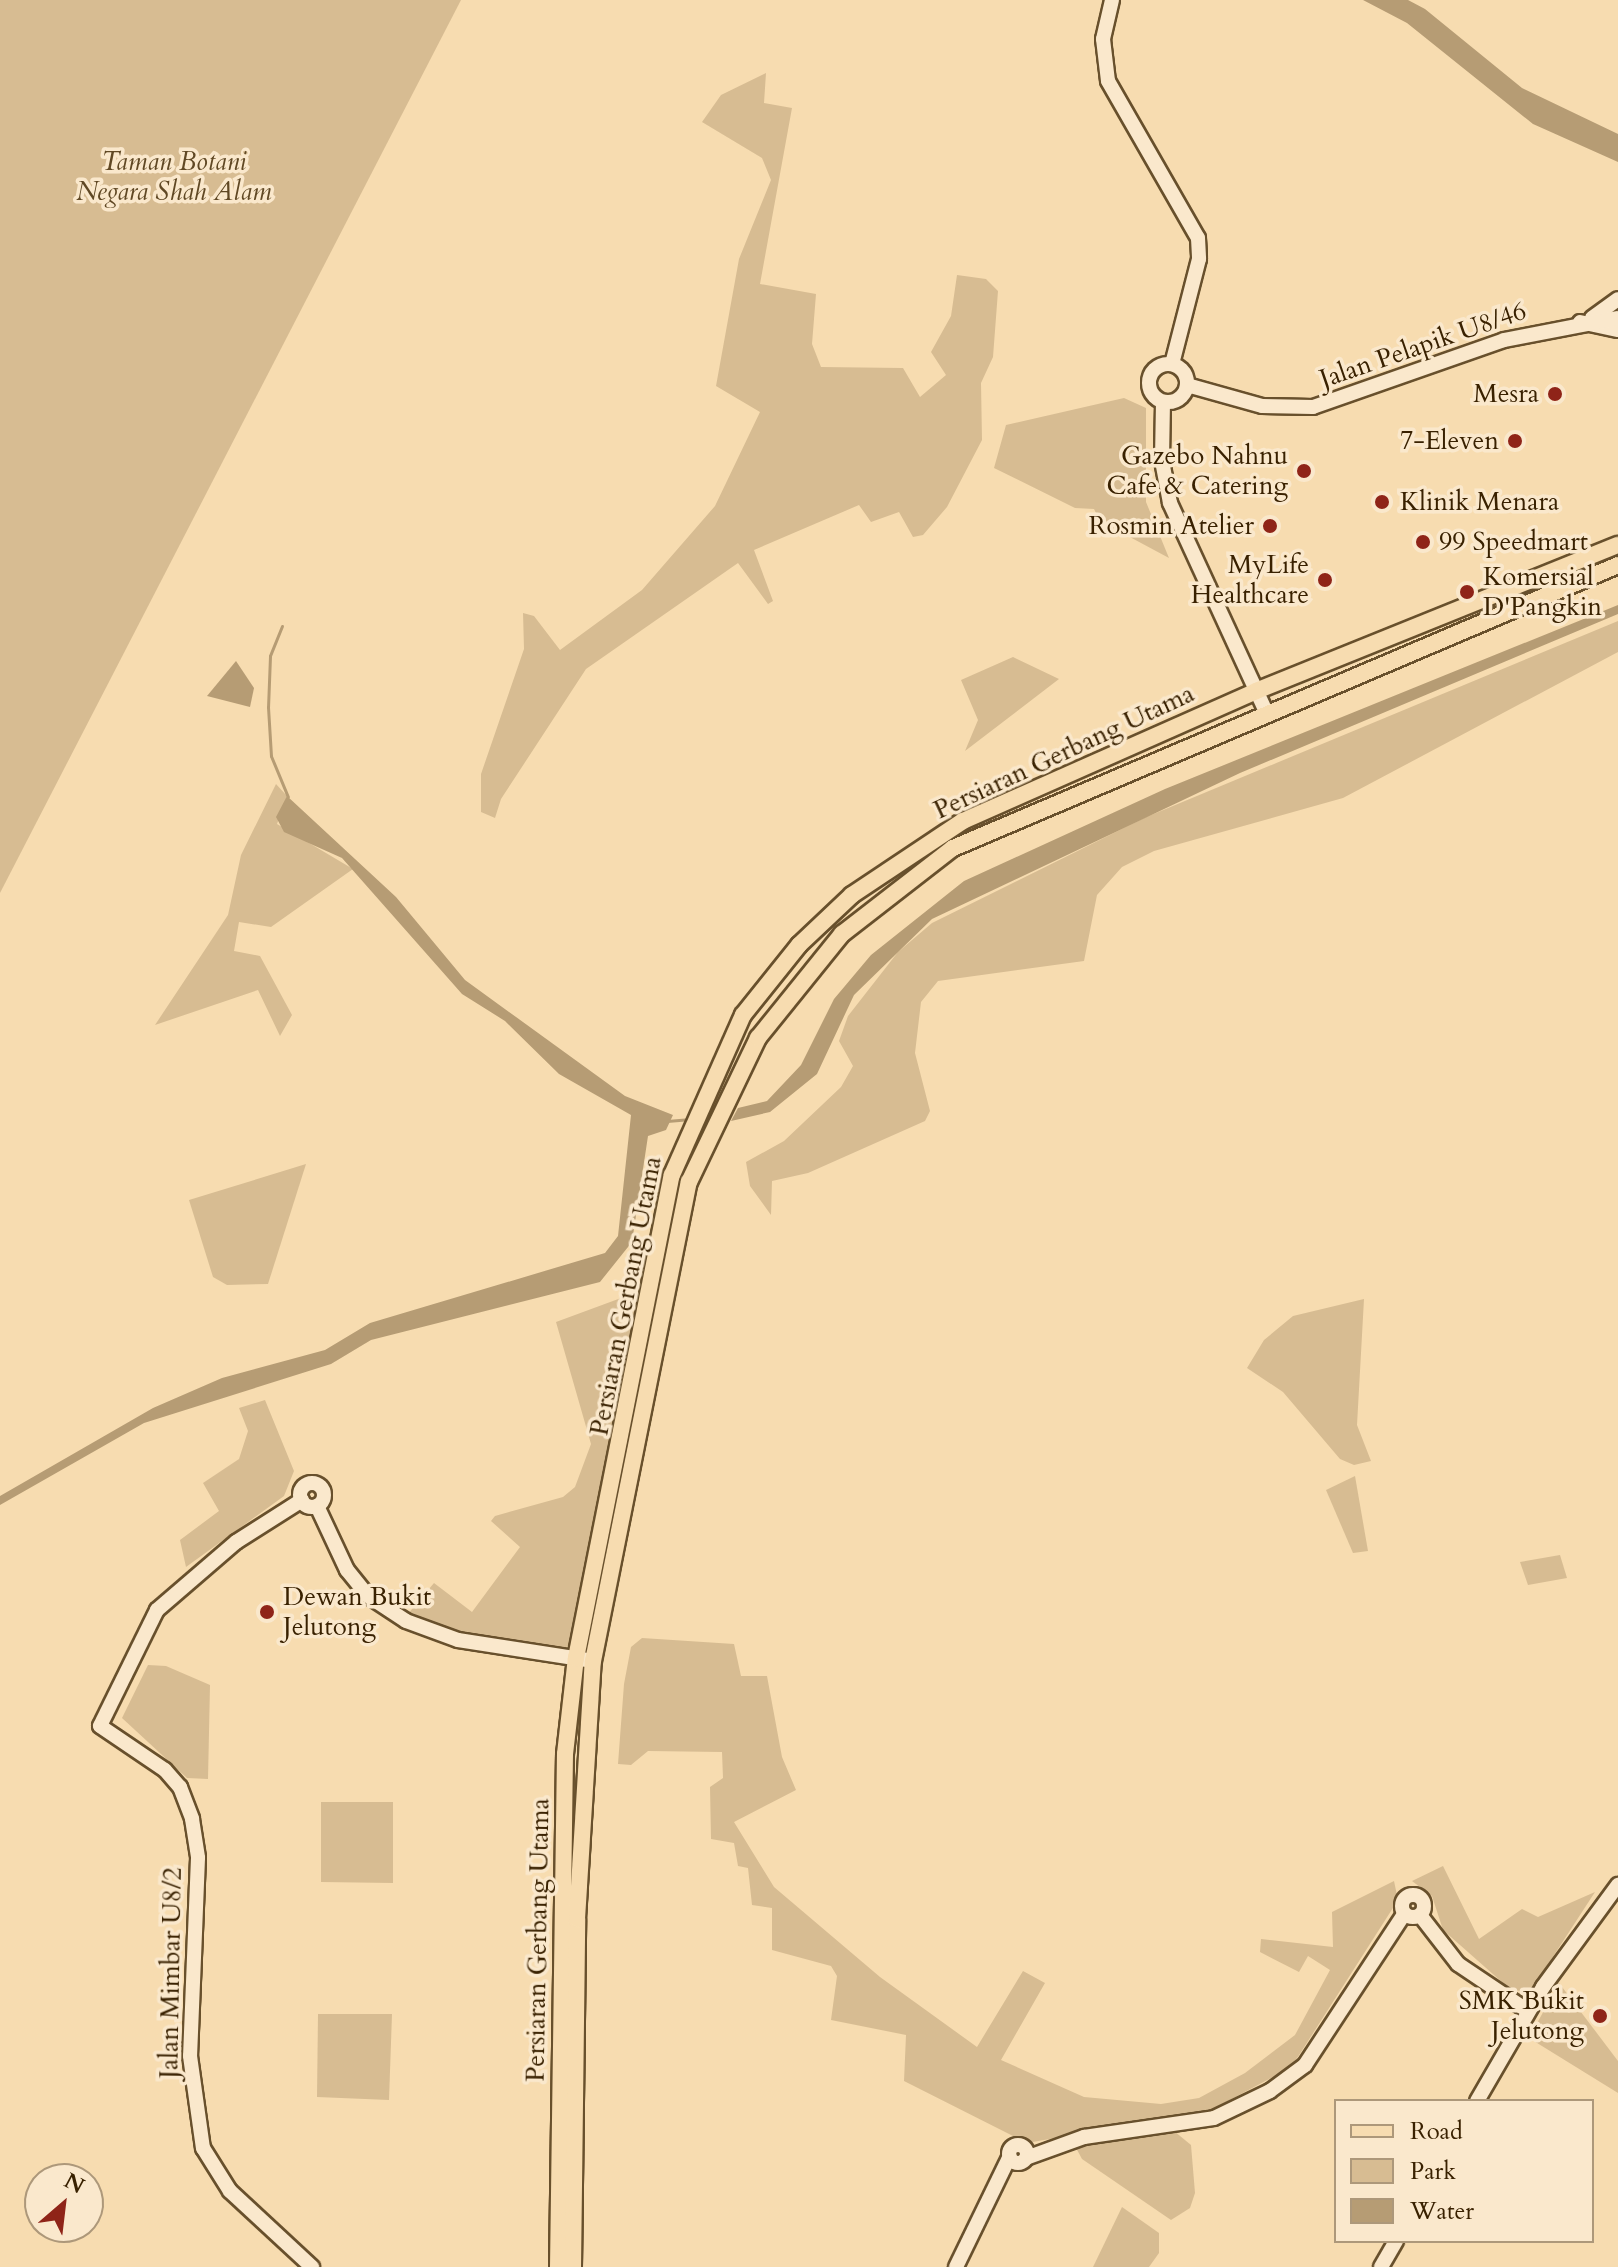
<!DOCTYPE html>
<html>
<head>
<meta charset="utf-8">
<style>
	body { margin:0 }
	#map { position:relative; width:1618px; height:2267px; overflow:hidden; background:#f7dcb0; font-family:Cardo,serif }
	div>[style] { position:absolute }
	[style*='--x'] { left:calc(var(--x)*1px); top:calc(var(--y)*1px); width:calc(var(--w)*1px); rotate:calc(var(--a)*1deg) }
	.green>* { inset:0; background:#d7bc92 }
	.water>* { inset:0; background:#b69c74 }
	.stream>* { height:3px; margin:-1.5px; padding:0 1.5px; transform-origin:1.5px; border-radius:1.5px; background:#b69c74 }
	.roads { filter:drop-shadow(2px 0 #68502c) drop-shadow(-2px 0 #68502c) drop-shadow(0 2px #68502c) drop-shadow(0 -2px #68502c) }
	.minor>* { height:14px; margin:-7px; padding:0 7px; transform-origin:7px; border-radius:7px; background:#fae8cc }
	.minor>.ring { margin:-7px; padding:0; box-sizing:content-box; background:none; border:14px solid #fae8cc; border-radius:50% }
	.major>* { height:16px; margin:-8px; padding:0 8px; transform-origin:8px; border-radius:8px; background:#f7dcb0 }
	.dots>* { width:22px; height:22px; translate:-50% -50%; box-sizing:border-box; border:4px solid #fae8cc; border-radius:50% }
	span { translate:-50% -50%; white-space:nowrap; text-align:center; line-height:1.15; -webkit-text-stroke:7px #fae8cc; paint-order:stroke }
	.park-label { font-size:26px; color:#604824; font-style:italic }
	.street-label { font-size:26px; color:#392100 }
	.poi-label { font-size:26px; color:#392100 }
	.right { translate:-100% -50%; text-align:right }
	.left { translate:0 -50%; text-align:left }
	.legend { position:absolute; left:1334px; top:2099px; width:260px; height:144px; box-sizing:border-box; background:#fae8cc; border:2px solid #ad987a; margin:0; padding:10px 14px; list-style:none; font-size:24px; color:#392100 }
	.legend li { display:flex; align-items:center; gap:16px; height:40px }
	.legend b { width:40px; border:2px solid #ad987a }
	.north { position:absolute; left:24px; top:2163px; width:80px; height:80px; box-sizing:border-box; background:#fae8cc; border:2px solid #ad987a; border-radius:50%; rotate:28deg; font-size:22px; font-weight:700; line-height:32px; text-align:center; color:#392100 }
	.north::after { content:''; display:block; margin:auto; width:28px; height:36px; background:#8f2418; clip-path:polygon(50% 0,100% 100%,50% 72%,0 100%) }
</style>
</head>
<body>
<div id="map">
	<div class="green">
		<i style="clip-path:polygon(0 0,461px 0,0 893px)"></i>
		<i style="clip-path:polygon(766px 73px,764px 103px,792px 108px,760px 284px,816px 294px,812px 344px,821px 367px,903px 368px,920px 397px,946px 375px,931px 352px,951px 316px,957px 275px,986px 279px,998px 291px,993px 357px,981px 383px,982px 440px,947px 507px,923px 535px,913px 537px,899px 512px,871px 522px,859px 505px,754px 550px,773px 601px,768px 604px,738px 563px,586px 669px,501px 799px,495px 818px,481px 812px,481px 774px,524px 649px,523px 613px,534px 616px,560px 650px,642px 590px,715px 506px,760px 412px,716px 386px,739px 259px,771px 180px,762px 158px,702px 122px,721px 95px)"></i>
		<i style="clip-path:polygon(1124px 398px,1146px 408px,1146px 502px,1169px 558px,1100px 521px,1094px 509px,1075px 508px,994px 468px,1006px 425px)"></i>
		<i style="clip-path:polygon(1618px 621px,1618px 652px,1343px 798px,1154px 851px,1122px 867px,1097px 895px,1084px 961px,938px 981px,921px 1002px,915px 1053px,930px 1111px,925px 1121px,808px 1173px,772px 1181px,771px 1215px,750px 1186px,746px 1162px,784px 1141px,841px 1087px,853px 1066px,839px 1041px,848px 1016px,898px 952px,932px 923px,1144px 818px)"></i>
		<i style="clip-path:polygon(1013px 657px,1059px 679px,965px 751px,978px 720px,961px 680px)"></i>
		<i style="clip-path:polygon(276px 784px,287px 796px,277px 824px,353px 869px,271px 927px,239px 922px,234px 951px,260px 956px,292px 1015px,280px 1036px,258px 990px,155px 1025px,228px 915px,241px 855px)"></i>
		<i style="clip-path:polygon(306px 1164px,268px 1284px,227px 1285px,213px 1277px,189px 1200px)"></i>
		<i style="clip-path:polygon(640px 1291px,574px 1641px,561px 1651px,460px 1637px,407px 1615px,434px 1583px,472px 1612px,520px 1547px,491px 1521px,495px 1516px,563px 1497px,575px 1487px,591px 1444px,556px 1322px)"></i>
		<i style="clip-path:polygon(1364px 1299px,1357px 1425px,1371px 1461px,1354px 1465px,1340px 1459px,1283px 1392px,1247px 1368px,1264px 1340px,1293px 1316px)"></i>
		<i style="clip-path:polygon(265px 1400px,294px 1471px,284px 1496px,186px 1567px,180px 1540px,219px 1511px,203px 1483px,239px 1459px,248px 1431px,239px 1408px)"></i>
		<i style="clip-path:polygon(1355px 1476px,1368px 1551px,1353px 1553px,1326px 1490px)"></i>
		<i style="clip-path:polygon(1560px 1555px,1567px 1578px,1528px 1585px,1520px 1562px)"></i>
		<i style="clip-path:polygon(642px 1638px,734px 1644px,741px 1676px,767px 1676px,782px 1757px,796px 1790px,734px 1822px,774px 1887px,880px 1977px,977px 2047px,1023px 1971px,1045px 1983px,1001px 2060px,1084px 2097px,1161px 2104px,1199px 2098px,1245px 2073px,1295px 2035px,1330px 1970px,1308px 1956px,1299px 1972px,1260px 1952px,1261px 1939px,1333px 1947px,1332px 1912px,1394px 1881px,1398px 1900px,1294px 2063px,1273px 2077px,1209px 2111px,1027px 2143px,904px 2081px,906px 2035px,831px 2020px,837px 1976px,831px 1966px,772px 1950px,772px 1908px,752px 1905px,748px 1868px,738px 1866px,734px 1843px,711px 1839px,710px 1787px,723px 1778px,722px 1752px,648px 1751px,631px 1765px,618px 1764px,624px 1684px,631px 1647px)"></i>
		<i style="clip-path:polygon(148px 1665px,166px 1666px,210px 1685px,208px 1779px,187px 1778px,122px 1718px)"></i>
		<i style="clip-path:polygon(321px 1802px,393px 1802px,393px 1883px,321px 1882px)"></i>
		<i style="clip-path:polygon(1443px 1866px,1479px 1939px,1522px 1909px,1538px 1917px,1595px 1892px,1530px 1992px,1511px 1990px,1443px 1930px,1432px 1896px,1412px 1881px)"></i>
		<i style="clip-path:polygon(1559px 1983px,1618px 2061px,1618px 2093px,1529px 2038px)"></i>
		<i style="clip-path:polygon(318px 2014px,392px 2014px,389px 2100px,317px 2097px)"></i>
		<i style="clip-path:polygon(1174px 2131px,1191px 2145px,1195px 2193px,1190px 2208px,1171px 2220px,1082px 2159px,1075px 2146px)"></i>
		<i style="clip-path:polygon(1122px 2207px,1159px 2233px,1159px 2253px,1149px 2267px,1093px 2267px)"></i>
	</div>
	<div class="water">
		<i style="clip-path:polygon(1363px 0,1408px 0,1425px 9px,1522px 88px,1618px 134px,1618px 162px,1533px 124px,1407px 23px)"></i>
		<i style="clip-path:polygon(1618px 605px,1618px 614px,1240px 773px,932px 919px,854px 995px,817px 1074px,770px 1112px,731px 1121px,738px 1108px,767px 1101px,801px 1065px,834px 999px,871px 955px,964px 881px,1165px 789px)"></i>
		<i style="clip-path:polygon(236px 661px,254px 688px,250px 707px,207px 696px)"></i>
		<i style="clip-path:polygon(287px 796px,396px 897px,465px 980px,625px 1096px,673px 1115px,666px 1130px,648px 1136px,632px 1242px,600px 1282px,371px 1340px,331px 1364px,144px 1423px,0 1505px,0 1496px,153px 1408px,222px 1378px,325px 1350px,370px 1323px,605px 1253px,618px 1236px,631px 1115px,559px 1074px,505px 1021px,462px 994px,342px 858px,284px 832px,276px 817px)"></i>
	</div>
	<div class="stream">
		<i style="--x:282;--y:626;--w:32;--a:112"></i>
		<i style="--x:270;--y:656;--w:51;--a:92.2"></i>
		<i style="--x:268;--y:707;--w:49;--a:86.5"></i>
		<i style="--x:271;--y:756;--w:44;--a:67.5"></i>
		<i style="--x:667;--y:1121;--w:24;--a:-5"></i>
	</div>
	<div class="roads">
		<div class="minor">
			<i style="--x:1112;--y:0;--w:40;--a:103"></i>
			<i style="--x:1103;--y:39;--w:42;--a:83.2"></i>
			<i style="--x:1108;--y:81;--w:181;--a:60.2"></i>
			<i style="--x:1198;--y:238;--w:21;--a:87"></i>
			<i style="--x:1199;--y:259;--w:108;--a:104.4"></i>
			<i style="--x:1592;--y:318;--w:32;--a:-36"></i>
			<i style="--x:1580;--y:322;--w:39;--a:12"></i>
			<i class="ring" style="left:1149px;top:364px;width:24px;height:24px"></i>
			<i style="--x:1187;--y:385;--w:78;--a:15.6"></i>
			<i style="--x:1262;--y:406;--w:51;--a:1.1"></i>
			<i style="--x:1313;--y:407;--w:202;--a:-19.3"></i>
			<i style="--x:1504;--y:340;--w:116;--a:-10.9"></i>
			<i style="--x:1163;--y:402;--w:59;--a:91"></i>
			<i style="--x:1162;--y:461;--w:43;--a:79.2"></i>
			<i style="--x:1170;--y:503;--w:228;--a:65.3"></i>
			<i class="ring" style="left:300px;top:1483px;width:10px;height:10px"></i>
			<i style="--x:302;--y:1500;--w:78;--a:147.5"></i>
			<i style="--x:236;--y:1542;--w:104;--a:139.3"></i>
			<i style="--x:157;--y:1610;--w:129;--a:116.2"></i>
			<i style="--x:100;--y:1726;--w:78;--a:34.1"></i>
			<i style="--x:165;--y:1770;--w:23;--a:49"></i>
			<i style="--x:180;--y:1787;--w:34;--a:69"></i>
			<i style="--x:192;--y:1819;--w:39;--a:81"></i>
			<i style="--x:198;--y:1858;--w:198;--a:92.3"></i>
			<i style="--x:190;--y:2056;--w:93;--a:82"></i>
			<i style="--x:203;--y:2148;--w:51;--a:57.9"></i>
			<i style="--x:230;--y:2191;--w:112;--a:42.8"></i>
			<i style="--x:317;--y:1506;--w:71;--a:64.9"></i>
			<i style="--x:347;--y:1570;--w:33;--a:51"></i>
			<i style="--x:368;--y:1596;--w:45;--a:33.3"></i>
			<i style="--x:406;--y:1621;--w:55;--a:20.1"></i>
			<i style="--x:458;--y:1640;--w:137;--a:8.8"></i>
			<i class="ring" style="left:1402px;top:1895px;width:8px;height:8px"></i>
			<i style="--x:1420;--y:1915;--w:62;--a:52.2"></i>
			<i style="--x:1458;--y:1964;--w:84;--a:33.9"></i>
			<i style="--x:1477;--y:2101;--w:132;--a:-59.9"></i>
			<i style="--x:1543;--y:1987;--w:127;--a:-53.7"></i>
			<i class="ring" style="left:1009px;top:2145px;width:4px;height:4px"></i>
			<i style="--x:1026;--y:2158;--w:62;--a:-19.9"></i>
			<i style="--x:1084;--y:2137;--w:131;--a:-8.3"></i>
			<i style="--x:1214;--y:2118;--w:62;--a:-25.7"></i>
			<i style="--x:1270;--y:2091;--w:44;--a:-36.6"></i>
			<i style="--x:1305;--y:2065;--w:181;--a:-56.7"></i>
			<i style="--x:956;--y:2267;--w:123;--a:-64.1"></i>
			<i style="--x:1381;--y:2267;--w:30;--a:-60"></i>
		</div>
		<div class="major">
			<i style="--x:558;--y:2267;--w:513;--a:-89.22"></i>
			<i style="--x:565;--y:1754;--w:97;--a:-83.5"></i>
			<i style="--x:576;--y:1658;--w:492;--a:-78.8"></i>
			<i style="--x:672;--y:1175;--w:175;--a:-66.1"></i>
			<i style="--x:743;--y:1015;--w:90;--a:-51.3"></i>
			<i style="--x:799;--y:945;--w:73;--a:-43.3"></i>
			<i style="--x:852;--y:895;--w:133;--a:-33.7"></i>
			<i style="--x:963;--y:821;--w:321;--a:-23.9"></i>
			<i style="--x:1256;--y:691;--w:390;--a:-22"></i>
			<i style="--x:573;--y:2267;--w:348;--a:-89.3"></i>
			<i style="--x:577;--y:1919;--w:258;--a:-86.5"></i>
			<i style="--x:593;--y:1661;--w:489;--a:-78.7"></i>
			<i style="--x:689;--y:1182;--w:160;--a:-64.4"></i>
			<i style="--x:758;--y:1038;--w:134;--a:-51.1"></i>
			<i style="--x:842;--y:934;--w:140;--a:-37.8"></i>
			<i style="--x:953;--y:848;--w:723;--a:-23.05"></i>
		</div>
	</div>
	<div class="dots">
		<i style="left:1555px;top:394px;background:#8f2418"></i>
		<i style="left:1515px;top:441px;background:#8f2418"></i>
		<i style="left:1304px;top:471px;background:#8f2418"></i>
		<i style="left:1382px;top:502px;background:#8f2418"></i>
		<i style="left:1270px;top:526px;background:#8f2418"></i>
		<i style="left:1423px;top:542px;background:#8f2418"></i>
		<i style="left:1325px;top:580px;background:#8f2418"></i>
		<i style="left:1467px;top:592px;background:#8f2418"></i>
		<i style="left:267px;top:1612px;background:#8f2418"></i>
		<i style="left:1600px;top:2016px;background:#8f2418"></i>
	</div>
	<div class="park-label">
		<span style="left:174px;top:177px">Taman Botani<br>Negara Shah Alam</span>
	</div>
	<div class="street-label">
		<span style="left:1423px;top:345px;rotate:-19deg">Jalan Pelapik U8/46</span>
		<span style="left:1064px;top:752px;rotate:-25deg">Persiaran Gerbang Utama</span>
		<span style="left:626px;top:1296px;rotate:-79deg">Persiaran Gerbang Utama</span>
		<span style="left:538px;top:1940px;rotate:-89deg">Persiaran Gerbang Utama</span>
		<span style="left:171px;top:1973px;rotate:-89deg">Jalan Mimbar U8/2</span>
	</div>
	<div class="poi-label">
		<span class="right" style="left:1539px;top:394px">Mesra</span>
		<span class="right" style="left:1499px;top:441px">7-Eleven</span>
		<span class="right" style="left:1288px;top:471px">Gazebo Nahnu<br>Cafe &amp; Catering</span>
		<span class="left" style="left:1400px;top:502px">Klinik Menara</span>
		<span class="right" style="left:1254px;top:526px">Rosmin Atelier</span>
		<span class="left" style="left:1439px;top:542px">99 Speedmart</span>
		<span class="right" style="left:1309px;top:580px">MyLife<br>Healthcare</span>
		<span class="left" style="left:1483px;top:592px">Komersial<br>D'Pangkin</span>
		<span class="left" style="left:283px;top:1612px">Dewan Bukit<br>Jelutong</span>
		<span class="right" style="left:1584px;top:2016px">SMK Bukit<br>Jelutong</span>
	</div>
	<ul class="legend">
	<li><b style="height:10px;background:#f7dcb0"></b>Road</li>
	<li><b style="height:22px;background:#d7bc92"></b>Park</li>
	<li><b style="height:22px;background:#b69c74"></b>Water</li>
	</ul>
	<div class="north">N</div>
</div>
</body>
</html>
